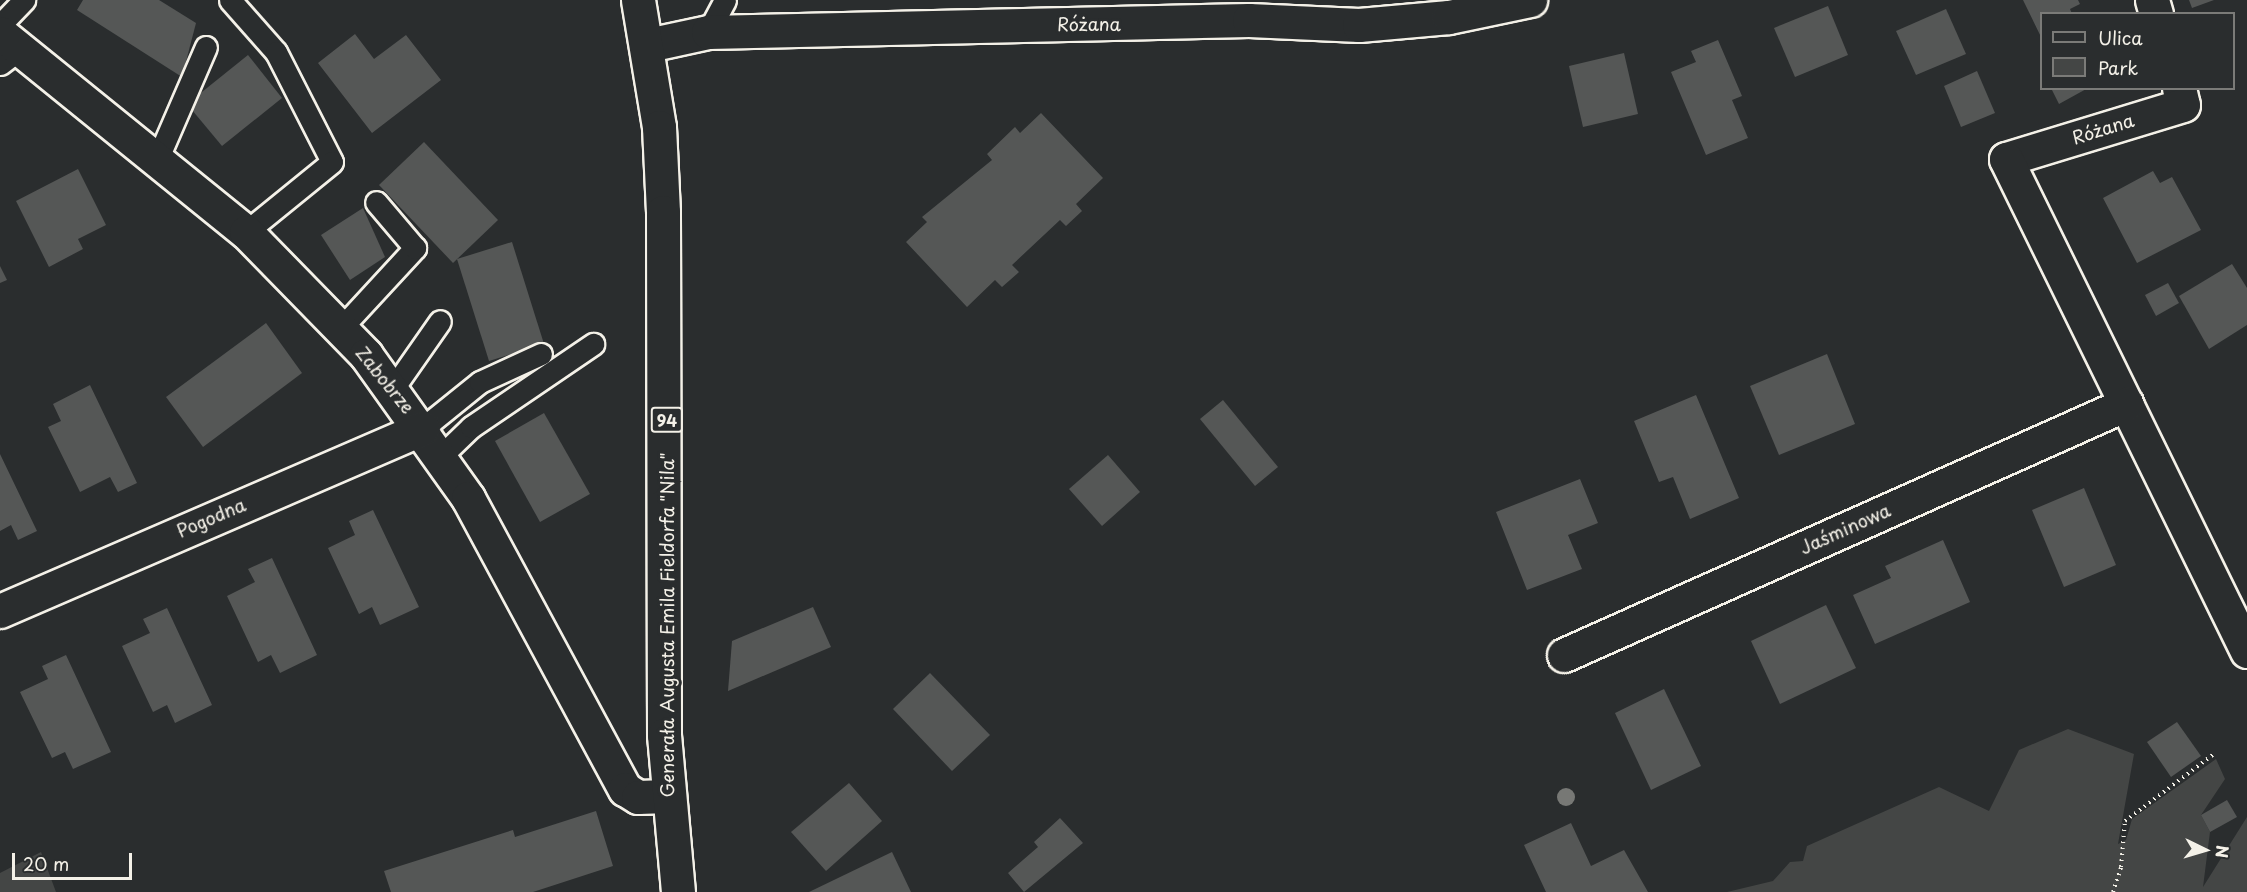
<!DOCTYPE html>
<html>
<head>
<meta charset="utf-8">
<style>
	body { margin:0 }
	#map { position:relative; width:2247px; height:892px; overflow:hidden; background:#2a2d2e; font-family:"Playpen Sans",sans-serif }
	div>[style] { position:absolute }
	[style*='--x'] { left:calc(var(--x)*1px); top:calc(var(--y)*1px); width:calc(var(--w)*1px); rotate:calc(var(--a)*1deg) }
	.green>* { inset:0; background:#444645 }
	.building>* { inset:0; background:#555756 }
	.path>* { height:4px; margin-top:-2px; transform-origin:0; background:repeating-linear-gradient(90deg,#f4f1e8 0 1.5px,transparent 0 6px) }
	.roads { filter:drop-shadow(2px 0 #f4f1e8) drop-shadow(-2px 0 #f4f1e8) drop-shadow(0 2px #f4f1e8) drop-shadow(0 -2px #f4f1e8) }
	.lane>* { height:21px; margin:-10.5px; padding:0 10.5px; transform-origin:10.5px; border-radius:10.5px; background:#2a2d2e }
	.street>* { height:33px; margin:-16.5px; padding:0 16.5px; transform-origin:16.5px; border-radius:16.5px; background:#2a2d2e }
	.primary>* { height:33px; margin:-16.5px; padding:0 16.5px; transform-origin:16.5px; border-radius:16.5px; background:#2a2d2e }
	.trees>* { width:18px; height:18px; margin:-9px; border-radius:50%; background:#777875 }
	span { translate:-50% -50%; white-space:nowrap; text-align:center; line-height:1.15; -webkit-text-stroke:6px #2a2d2e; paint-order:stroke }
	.shield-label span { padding:2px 4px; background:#2a2d2e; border:2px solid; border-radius:4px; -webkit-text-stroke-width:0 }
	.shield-label { font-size:16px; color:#f4f1e8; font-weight:700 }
	.street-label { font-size:18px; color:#f4f1e8 }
	.legend { position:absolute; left:2040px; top:12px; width:195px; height:78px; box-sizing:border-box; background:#2a2d2e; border:2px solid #7b7b78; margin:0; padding:8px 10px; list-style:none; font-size:18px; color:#f4f1e8 }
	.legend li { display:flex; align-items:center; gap:12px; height:30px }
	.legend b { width:30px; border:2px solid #7b7b78 }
	.north { position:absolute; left:2175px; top:820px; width:60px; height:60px; -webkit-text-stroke:4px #2a2d2e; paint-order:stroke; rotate:95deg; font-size:16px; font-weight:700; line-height:24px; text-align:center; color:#f4f1e8 }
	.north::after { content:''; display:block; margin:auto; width:21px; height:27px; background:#f4f1e8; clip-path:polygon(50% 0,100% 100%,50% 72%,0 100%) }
	.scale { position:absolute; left:12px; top:853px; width:120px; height:27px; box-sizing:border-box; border:3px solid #f4f1e8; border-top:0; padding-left:8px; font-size:18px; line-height:21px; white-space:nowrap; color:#f4f1e8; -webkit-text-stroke:4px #2a2d2e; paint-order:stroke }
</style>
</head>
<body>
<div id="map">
	<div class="green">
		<i style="clip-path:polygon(2068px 729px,2134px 754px,2118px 844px,2126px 840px,2132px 819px,2216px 759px,2225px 779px,2201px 815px,2210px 832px,2203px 887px,2247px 817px,2247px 892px,1727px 892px,1773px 881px,1790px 862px,1803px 861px,1807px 846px,1939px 787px,1989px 811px,2019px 750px)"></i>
		<i style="clip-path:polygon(41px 852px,56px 892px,0 892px,0 873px)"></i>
	</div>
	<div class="building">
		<i style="clip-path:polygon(83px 0,159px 0,196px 23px,182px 77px,77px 10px)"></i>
		<i style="clip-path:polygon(2023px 0,2078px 0,2080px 4px,2070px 9px,2072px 14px,2042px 14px,2042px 39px)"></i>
		<i style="clip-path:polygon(2189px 0,2214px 0,2192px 8px)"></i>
		<i style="clip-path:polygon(1828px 6px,1848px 55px,1795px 77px,1774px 28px)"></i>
		<i style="clip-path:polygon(1946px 9px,1966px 54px,1916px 75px,1896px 31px)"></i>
		<i style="clip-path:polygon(355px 34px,374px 59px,406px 35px,441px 80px,372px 133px,318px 63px)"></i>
		<i style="clip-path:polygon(1718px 40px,1742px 96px,1732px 100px,1748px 138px,1706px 155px,1671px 72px,1696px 62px,1691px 51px)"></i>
		<i style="clip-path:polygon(1624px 53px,1638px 114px,1583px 127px,1569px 66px)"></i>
		<i style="clip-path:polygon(248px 55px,282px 98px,222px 146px,187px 104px)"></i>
		<i style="clip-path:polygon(1977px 71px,1995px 113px,1961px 127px,1944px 86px)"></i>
		<i style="clip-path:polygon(2051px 88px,2088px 88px,2059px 104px)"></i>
		<i style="clip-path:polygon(1041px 113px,1103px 178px,1076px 204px,1082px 211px,1066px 226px,1060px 220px,1012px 265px,1019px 272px,1002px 287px,995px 280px,967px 307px,906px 242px,927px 222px,922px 217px,992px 160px,987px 154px,1015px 127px,1020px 133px)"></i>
		<i style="clip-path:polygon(424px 142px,498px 220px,453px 263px,379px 185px)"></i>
		<i style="clip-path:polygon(78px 169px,106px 225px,78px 239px,83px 249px,49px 267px,16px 201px)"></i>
		<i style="clip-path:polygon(2153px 171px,2160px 183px,2172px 177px,2201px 230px,2137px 263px,2103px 198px)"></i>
		<i style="clip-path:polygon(363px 208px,385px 257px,350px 280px,321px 235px)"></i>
		<i style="clip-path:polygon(512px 242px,544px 344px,489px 361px,457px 259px)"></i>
		<i style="clip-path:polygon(2232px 264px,2247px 288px,2247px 325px,2209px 349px,2179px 296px)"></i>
		<i style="clip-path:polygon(0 266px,7px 280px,0 283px)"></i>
		<i style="clip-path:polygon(2168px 283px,2179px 303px,2156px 316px,2145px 295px)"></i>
		<i style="clip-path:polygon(266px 323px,302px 373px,203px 447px,166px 397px)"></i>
		<i style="clip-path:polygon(1827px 354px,1855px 424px,1779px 455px,1750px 386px)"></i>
		<i style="clip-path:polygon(90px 385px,137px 483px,118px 492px,110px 477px,80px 492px,48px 427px,61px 421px,53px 404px)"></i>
		<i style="clip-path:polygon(1696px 395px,1739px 498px,1690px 519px,1673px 477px,1659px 482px,1634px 421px)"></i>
		<i style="clip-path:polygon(1223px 400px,1278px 467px,1255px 486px,1200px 419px)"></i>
		<i style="clip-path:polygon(544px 413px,590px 494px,540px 522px,495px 441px)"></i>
		<i style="clip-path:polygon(0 454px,37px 531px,18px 540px,11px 525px,0 531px)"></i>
		<i style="clip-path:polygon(1108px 455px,1140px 492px,1102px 526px,1069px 489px)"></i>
		<i style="clip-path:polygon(1580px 479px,1598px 523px,1568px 535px,1582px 569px,1527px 590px,1496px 512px)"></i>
		<i style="clip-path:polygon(2084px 488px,2116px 565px,2064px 587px,2032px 510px)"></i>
		<i style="clip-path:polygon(373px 510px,419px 607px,380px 625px,372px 607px,359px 614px,328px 548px,355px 535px,349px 521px)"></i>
		<i style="clip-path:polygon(1943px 540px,1970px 602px,1875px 644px,1853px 595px,1891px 578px,1885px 566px)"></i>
		<i style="clip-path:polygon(272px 558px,317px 655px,280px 673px,271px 655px,258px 662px,227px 596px,255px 582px,248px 569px)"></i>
		<i style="clip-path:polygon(1826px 605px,1856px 668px,1780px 704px,1751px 641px)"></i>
		<i style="clip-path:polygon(813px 607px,831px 647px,728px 691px,732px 641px)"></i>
		<i style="clip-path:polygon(167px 608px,212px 705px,175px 723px,167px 705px,153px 712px,122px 646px,150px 633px,143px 619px)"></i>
		<i style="clip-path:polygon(66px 655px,111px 752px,73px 769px,65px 752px,52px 758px,20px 692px,48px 679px,42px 666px)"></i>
		<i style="clip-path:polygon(930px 673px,990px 735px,952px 771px,893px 709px)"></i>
		<i style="clip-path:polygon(1664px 689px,1701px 766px,1651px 790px,1615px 713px)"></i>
		<i style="clip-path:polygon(2177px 722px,2201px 756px,2171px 777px,2147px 742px)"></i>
		<i style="clip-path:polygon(849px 783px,882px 821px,826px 871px,791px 832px)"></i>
		<i style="clip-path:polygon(2227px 800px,2237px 817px,2210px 832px,2201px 815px)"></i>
		<i style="clip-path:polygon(596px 811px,613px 866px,533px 892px,391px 892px,384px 871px,513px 830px,515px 837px)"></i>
		<i style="clip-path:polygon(1060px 818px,1083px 843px,1024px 892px,1008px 873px,1038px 847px,1034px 842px)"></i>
		<i style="clip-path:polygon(1571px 823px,1591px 866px,1624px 850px,1648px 892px,1546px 892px,1524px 845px)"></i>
		<i style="clip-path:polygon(892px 852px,911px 892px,809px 892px)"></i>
	</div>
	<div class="path">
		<i style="--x:2113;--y:892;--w:26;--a:-72"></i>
		<i style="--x:2121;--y:867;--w:46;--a:-85"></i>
		<i style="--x:2125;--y:821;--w:111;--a:-37"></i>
	</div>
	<div class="roads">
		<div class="lane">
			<i style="--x:230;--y:0;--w:69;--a:48.5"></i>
			<i style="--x:276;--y:52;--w:123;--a:63"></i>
			<i style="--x:332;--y:162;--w:111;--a:140.9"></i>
			<i style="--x:0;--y:25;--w:35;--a:-46"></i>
			<i style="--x:708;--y:32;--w:36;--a:-62"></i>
			<i style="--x:0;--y:64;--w:25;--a:-37"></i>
			<i style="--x:157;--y:160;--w:123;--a:-66.6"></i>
			<i style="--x:342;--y:327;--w:108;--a:-47.3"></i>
			<i style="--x:415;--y:248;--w:60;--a:-130.3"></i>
			<i style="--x:394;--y:387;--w:80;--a:-55.1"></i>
			<i style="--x:423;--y:428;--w:73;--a:-38.9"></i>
			<i style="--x:480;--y:382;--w:67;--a:-24.7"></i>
			<i style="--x:442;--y:455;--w:40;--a:-44"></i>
			<i style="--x:471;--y:427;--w:148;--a:-34.2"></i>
		</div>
		<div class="street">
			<i style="--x:2152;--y:0;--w:15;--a:74"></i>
			<i style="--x:0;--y:33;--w:316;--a:39"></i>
			<i style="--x:246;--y:232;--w:172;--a:45.7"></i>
			<i style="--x:366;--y:355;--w:176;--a:54.5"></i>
			<i style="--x:468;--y:498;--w:331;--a:61.7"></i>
			<i style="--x:625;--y:789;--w:15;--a:32"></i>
			<i style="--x:638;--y:797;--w:29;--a:-2"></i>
			<i style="--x:648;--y:45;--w:61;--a:-12.2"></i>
			<i style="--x:708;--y:32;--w:541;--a:-1.27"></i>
			<i style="--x:1249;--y:20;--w:110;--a:2.6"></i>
			<i style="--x:1359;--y:25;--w:90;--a:-5.1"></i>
			<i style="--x:1449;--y:17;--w:83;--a:-11.9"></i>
			<i style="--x:2179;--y:88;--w:17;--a:77"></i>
			<i style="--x:2183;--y:105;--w:185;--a:163"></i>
			<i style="--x:2006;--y:159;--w:548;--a:63.9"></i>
			<i style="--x:0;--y:611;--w:461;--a:-23.4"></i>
			<i style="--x:1564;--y:655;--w:616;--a:-24.07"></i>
		</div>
		<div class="primary">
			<i style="--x:638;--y:0;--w:129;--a:80.6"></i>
			<i style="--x:659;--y:127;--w:85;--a:87.3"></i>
			<i style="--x:663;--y:212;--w:523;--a:89.89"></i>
			<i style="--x:664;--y:735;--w:158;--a:84.9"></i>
		</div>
	</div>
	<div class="trees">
		<i style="left:1566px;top:797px"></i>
	</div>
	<div class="shield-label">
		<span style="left:667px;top:420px">94</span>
	</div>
	<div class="street-label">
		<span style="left:1089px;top:24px">Różana</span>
		<span style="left:2103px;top:129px;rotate:-17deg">Różana</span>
		<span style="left:385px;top:380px;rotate:51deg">Zabobrze</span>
		<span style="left:211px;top:518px;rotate:-23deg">Pogodna</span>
		<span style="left:1845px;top:529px;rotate:-24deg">Jaśminowa</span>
		<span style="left:667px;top:625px;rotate:-90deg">Generała Augusta Emila Fieldorfa "Nila"</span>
	</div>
	<ul class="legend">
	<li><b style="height:8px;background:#2a2d2e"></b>Ulica</li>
	<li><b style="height:16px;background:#444645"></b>Park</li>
	</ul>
	<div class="north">N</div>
	<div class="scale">20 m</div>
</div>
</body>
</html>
